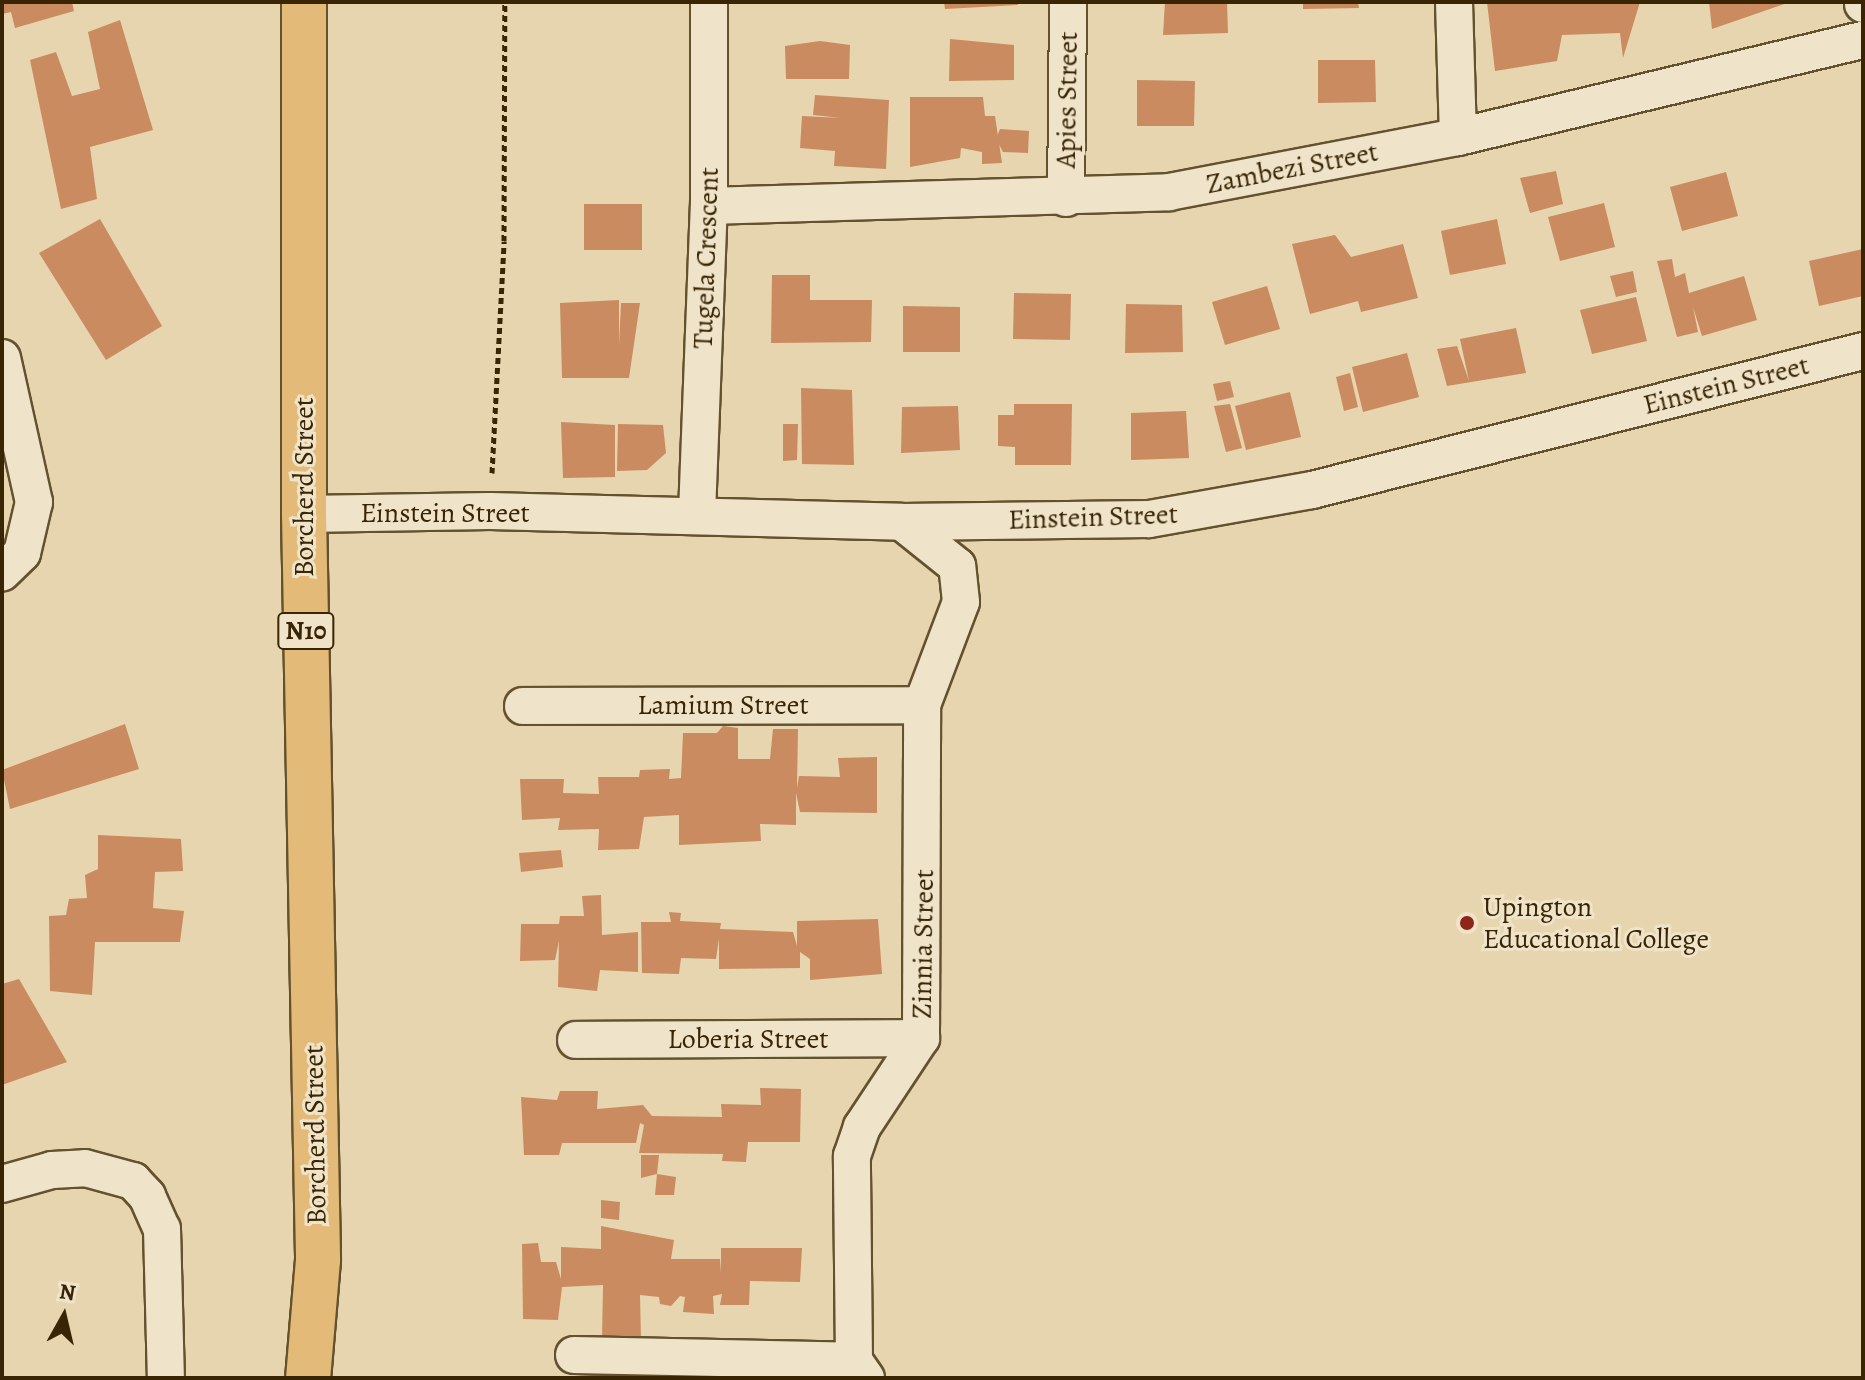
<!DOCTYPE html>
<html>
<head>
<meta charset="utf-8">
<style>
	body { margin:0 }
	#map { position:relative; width:1865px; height:1380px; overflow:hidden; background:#e6d5ae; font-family:Alegreya,serif }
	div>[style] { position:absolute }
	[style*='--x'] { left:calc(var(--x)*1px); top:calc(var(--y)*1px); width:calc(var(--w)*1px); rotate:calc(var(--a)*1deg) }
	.building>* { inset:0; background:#ca8b60 }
	.path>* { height:5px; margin-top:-2.5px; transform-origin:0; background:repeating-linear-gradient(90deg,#392504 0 6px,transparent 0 10px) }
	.roads { filter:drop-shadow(2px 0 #64512e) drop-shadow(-2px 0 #64512e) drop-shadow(0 2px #64512e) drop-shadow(0 -2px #64512e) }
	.minor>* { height:36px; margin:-18px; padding:0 18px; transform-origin:18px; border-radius:18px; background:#efe4ca }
	.trunk>* { height:44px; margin:-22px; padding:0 22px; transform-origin:22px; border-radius:22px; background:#e3ba77 }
	.dots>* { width:22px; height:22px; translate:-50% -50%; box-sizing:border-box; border:4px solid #efe4ca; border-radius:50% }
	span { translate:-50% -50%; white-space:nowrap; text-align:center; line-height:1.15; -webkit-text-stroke:6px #efe4ca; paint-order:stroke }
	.shield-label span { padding:2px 6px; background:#efe4ca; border:2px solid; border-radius:6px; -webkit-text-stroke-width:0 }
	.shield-label { font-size:26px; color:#392504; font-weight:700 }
	.street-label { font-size:28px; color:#392504 }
	.poi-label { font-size:28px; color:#392504 }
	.left { translate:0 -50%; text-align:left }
	.frame { position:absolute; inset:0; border:4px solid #392504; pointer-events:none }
	.north { position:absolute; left:24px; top:1276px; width:80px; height:80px; -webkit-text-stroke:6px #efe4ca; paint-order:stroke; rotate:8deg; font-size:22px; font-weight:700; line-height:32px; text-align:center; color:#392504 }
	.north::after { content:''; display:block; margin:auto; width:28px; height:36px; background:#392504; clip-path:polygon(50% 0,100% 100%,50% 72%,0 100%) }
</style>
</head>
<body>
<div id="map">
	<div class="building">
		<i style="clip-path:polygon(2px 2px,72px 2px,74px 11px,15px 28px,11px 12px,2px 14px)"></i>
		<i style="clip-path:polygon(944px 2px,1017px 2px,1018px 5px,945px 9px)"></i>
		<i style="clip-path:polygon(1165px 2px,1227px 2px,1228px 33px,1163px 35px)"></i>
		<i style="clip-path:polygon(1303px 2px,1358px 2px,1359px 8px,1303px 9px)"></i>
		<i style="clip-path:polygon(1487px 2px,1640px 2px,1623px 58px,1620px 33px,1562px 35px,1557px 61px,1495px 71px)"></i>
		<i style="clip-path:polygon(1709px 2px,1790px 2px,1712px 29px)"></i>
		<i style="clip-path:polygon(120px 20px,153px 130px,90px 147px,97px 199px,61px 209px,30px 60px,56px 52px,72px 96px,100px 89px,88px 32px)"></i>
		<i style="clip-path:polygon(950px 39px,1014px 45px,1014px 80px,949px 81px)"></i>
		<i style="clip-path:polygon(820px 41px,850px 45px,849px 79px,786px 79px,785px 46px)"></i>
		<i style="clip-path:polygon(1318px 60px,1375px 60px,1376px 102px,1318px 103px)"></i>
		<i style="clip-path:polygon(1137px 80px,1195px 81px,1194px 126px,1137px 126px)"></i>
		<i style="clip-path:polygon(815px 95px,889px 100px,886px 169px,834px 166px,835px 151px,800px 148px,802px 116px,841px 118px,813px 115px)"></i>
		<i style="clip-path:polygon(910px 97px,983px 97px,985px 116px,995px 116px,1002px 163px,982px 164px,982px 152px,961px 148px,960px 158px,910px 167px)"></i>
		<i style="clip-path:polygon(1000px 129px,1029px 131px,1028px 153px,1003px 152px,996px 139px)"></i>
		<i style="clip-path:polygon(1556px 171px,1563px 204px,1530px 213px,1520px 178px)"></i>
		<i style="clip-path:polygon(1726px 172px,1738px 216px,1682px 231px,1670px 187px)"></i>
		<i style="clip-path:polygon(1604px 203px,1615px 247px,1560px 261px,1548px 217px)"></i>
		<i style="clip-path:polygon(584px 204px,642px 204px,642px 250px,584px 250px)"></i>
		<i style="clip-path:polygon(100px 219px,162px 326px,106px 360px,39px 253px)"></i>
		<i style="clip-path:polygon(1497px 219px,1506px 264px,1450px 275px,1441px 231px)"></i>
		<i style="clip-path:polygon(1335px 235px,1351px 257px,1403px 244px,1418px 298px,1361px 312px,1358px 301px,1310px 314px,1292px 244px)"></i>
		<i style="clip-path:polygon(1863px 249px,1863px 296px,1819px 306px,1809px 261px)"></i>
		<i style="clip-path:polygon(1672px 259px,1675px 277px,1685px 273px,1689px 293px,1744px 276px,1757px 320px,1702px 336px,1693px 307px,1698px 332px,1677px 337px,1657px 261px)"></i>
		<i style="clip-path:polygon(1633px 271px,1637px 292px,1616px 297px,1610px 276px)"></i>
		<i style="clip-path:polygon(772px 275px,810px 275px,810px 300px,872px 300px,871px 342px,771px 343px)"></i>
		<i style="clip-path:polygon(1267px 286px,1280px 329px,1225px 345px,1212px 302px)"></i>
		<i style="clip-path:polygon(1014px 293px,1071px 294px,1070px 340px,1013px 339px)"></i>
		<i style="clip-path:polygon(1636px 297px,1647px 341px,1592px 354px,1580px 310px)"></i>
		<i style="clip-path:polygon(619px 300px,619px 345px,621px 303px,640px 303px,629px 378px,562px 378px,560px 303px)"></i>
		<i style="clip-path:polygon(1126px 304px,1182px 305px,1183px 352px,1125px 353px)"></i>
		<i style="clip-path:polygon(903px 306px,960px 307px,960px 352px,903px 352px)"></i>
		<i style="clip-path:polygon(1516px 328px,1526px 373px,1447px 386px,1437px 349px,1457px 346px,1469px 381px,1460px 339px)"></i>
		<i style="clip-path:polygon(1407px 353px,1419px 397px,1363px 412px,1352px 367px)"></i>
		<i style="clip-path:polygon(1350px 373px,1358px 407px,1344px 411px,1336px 377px)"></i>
		<i style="clip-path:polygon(1230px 381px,1234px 397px,1217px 401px,1213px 384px)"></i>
		<i style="clip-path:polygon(801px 388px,852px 390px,854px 465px,802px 464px)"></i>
		<i style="clip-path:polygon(1290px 392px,1301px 437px,1246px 450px,1235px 406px)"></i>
		<i style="clip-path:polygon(1014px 404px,1072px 404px,1071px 465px,1015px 465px,1015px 447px,998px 446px,998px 415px,1014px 415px)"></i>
		<i style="clip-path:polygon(1230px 404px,1242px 448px,1226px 452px,1214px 406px)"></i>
		<i style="clip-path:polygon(958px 406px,960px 450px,901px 453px,902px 407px)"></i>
		<i style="clip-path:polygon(1186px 411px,1189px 458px,1131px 460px,1131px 413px)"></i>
		<i style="clip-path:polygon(561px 422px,615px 425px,615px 477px,563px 478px)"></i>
		<i style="clip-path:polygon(618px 424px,663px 425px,666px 453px,647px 470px,617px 471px)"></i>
		<i style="clip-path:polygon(783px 424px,798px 424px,797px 460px,783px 461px)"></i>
		<i style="clip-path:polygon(125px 724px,139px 769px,10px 809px,2px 770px)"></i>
		<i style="clip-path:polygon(723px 726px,738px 728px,738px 759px,770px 759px,773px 729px,798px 729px,797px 788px,799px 776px,840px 777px,838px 758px,877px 757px,877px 813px,800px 812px,796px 793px,796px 825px,760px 824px,761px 841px,679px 845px,679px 815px,644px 817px,639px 849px,598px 850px,599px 829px,558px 830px,560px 818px,522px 820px,520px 779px,564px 779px,563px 793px,599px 794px,598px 777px,639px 777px,640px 770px,670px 769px,669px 779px,681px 778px,683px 733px,717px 733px)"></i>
		<i style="clip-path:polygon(98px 835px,181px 839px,183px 871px,155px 872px,153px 908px,184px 911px,180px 942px,95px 942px,92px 995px,50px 991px,49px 916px,66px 915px,69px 899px,87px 898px,85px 875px,98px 869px)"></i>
		<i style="clip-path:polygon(561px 850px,563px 867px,521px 872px,519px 853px)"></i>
		<i style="clip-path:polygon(601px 895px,602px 935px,638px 932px,638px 972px,600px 970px,597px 991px,558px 987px,559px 941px,555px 960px,520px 961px,521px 924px,559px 924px,560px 916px,584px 916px,582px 896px)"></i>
		<i style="clip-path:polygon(669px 912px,681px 913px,680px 921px,721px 923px,720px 929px,793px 932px,797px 946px,797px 921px,878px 919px,882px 974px,810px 980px,810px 959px,800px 952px,800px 968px,719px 969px,719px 939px,716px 959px,681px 958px,679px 974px,642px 973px,641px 922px,671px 922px)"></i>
		<i style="clip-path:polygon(19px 979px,67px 1062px,2px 1085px,2px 984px)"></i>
		<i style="clip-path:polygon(760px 1088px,801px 1089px,800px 1142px,748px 1142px,746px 1162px,722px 1161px,723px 1154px,639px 1153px,644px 1125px,640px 1123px,636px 1143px,562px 1143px,559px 1155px,524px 1155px,521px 1097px,557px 1100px,560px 1091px,598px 1091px,597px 1109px,643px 1105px,652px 1116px,722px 1117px,721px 1104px,761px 1105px)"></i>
		<i style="clip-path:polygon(641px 1155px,659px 1155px,657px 1174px,676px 1177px,674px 1195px,655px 1195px,657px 1174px,641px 1178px)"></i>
		<i style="clip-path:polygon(601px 1200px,620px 1202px,619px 1220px,601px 1218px)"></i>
		<i style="clip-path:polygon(601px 1226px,674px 1240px,671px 1259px,720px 1259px,721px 1273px,721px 1248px,802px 1248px,800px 1282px,750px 1281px,749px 1305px,720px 1305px,722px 1294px,713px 1296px,714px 1314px,683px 1312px,685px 1297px,680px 1296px,671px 1306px,660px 1304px,659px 1297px,640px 1295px,641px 1340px,602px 1340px,603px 1285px,562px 1287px,558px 1320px,523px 1319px,522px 1244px,538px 1243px,541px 1262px,556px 1262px,561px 1279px,561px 1247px,601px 1249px)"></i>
	</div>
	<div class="path">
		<i style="--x:492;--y:473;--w:232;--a:-87"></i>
		<i style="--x:504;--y:241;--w:239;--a:-89.8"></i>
	</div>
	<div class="roads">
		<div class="minor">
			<i style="--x:1454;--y:2;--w:135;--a:88.3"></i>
			<i style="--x:1863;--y:2;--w:2;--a:90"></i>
			<i style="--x:1066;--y:198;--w:196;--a:-89.4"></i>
			<i style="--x:709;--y:206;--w:460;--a:-1.7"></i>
			<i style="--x:1169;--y:192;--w:294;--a:-10.8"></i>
			<i style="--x:1458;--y:137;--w:416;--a:-13.5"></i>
			<i style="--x:2;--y:358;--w:148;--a:77.5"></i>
			<i style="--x:34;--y:502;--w:52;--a:103.2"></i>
			<i style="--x:22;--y:553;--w:28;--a:136"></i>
			<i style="--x:304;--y:514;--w:186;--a:-0.9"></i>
			<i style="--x:490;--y:511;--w:412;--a:1.5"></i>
			<i style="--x:902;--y:522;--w:247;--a:-0.7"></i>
			<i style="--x:1149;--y:519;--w:166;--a:-10.1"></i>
			<i style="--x:1312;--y:490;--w:568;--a:-14.16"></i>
			<i style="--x:697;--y:514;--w:308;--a:-87.8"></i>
			<i style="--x:709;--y:206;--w:204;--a:-90"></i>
			<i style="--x:523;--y:706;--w:399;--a:-0.1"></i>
			<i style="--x:576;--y:1040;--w:345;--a:-0.3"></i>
			<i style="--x:2;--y:1184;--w:52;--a:-15.6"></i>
			<i style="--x:52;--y:1170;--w:33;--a:-3"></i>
			<i style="--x:85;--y:1168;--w:50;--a:15.2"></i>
			<i style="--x:133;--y:1181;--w:21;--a:47"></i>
			<i style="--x:147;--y:1196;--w:36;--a:66"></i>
			<i style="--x:162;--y:1229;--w:149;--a:88.5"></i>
			<i style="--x:574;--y:1355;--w:280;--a:1.2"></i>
			<i style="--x:866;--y:1378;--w:21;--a:-125"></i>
			<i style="--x:854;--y:1361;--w:205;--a:-90.6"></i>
			<i style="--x:852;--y:1156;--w:31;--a:-71"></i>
			<i style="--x:862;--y:1127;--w:107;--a:-56.5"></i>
			<i style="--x:921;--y:1038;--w:333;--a:-89.8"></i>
			<i style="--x:922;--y:705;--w:110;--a:-69.3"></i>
			<i style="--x:961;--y:602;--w:36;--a:-96"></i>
			<i style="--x:957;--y:566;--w:70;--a:-141.3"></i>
		</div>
		<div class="trunk">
			<i style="--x:304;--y:2;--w:512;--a:90"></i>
			<i style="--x:304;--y:514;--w:746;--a:88.92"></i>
			<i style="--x:318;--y:1260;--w:118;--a:94.8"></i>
		</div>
	</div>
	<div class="dots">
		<i style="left:1467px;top:923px;background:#8f2418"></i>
	</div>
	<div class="shield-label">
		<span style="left:306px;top:631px">N10</span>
	</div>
	<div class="street-label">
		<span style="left:1067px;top:100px;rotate:-89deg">Apies Street</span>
		<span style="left:1292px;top:168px;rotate:-11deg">Zambezi Street</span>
		<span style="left:706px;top:258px;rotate:-88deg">Tugela Crescent</span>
		<span style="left:1726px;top:385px;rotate:-14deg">Einstein Street</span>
		<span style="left:304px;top:487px;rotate:-90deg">Borcherd Street</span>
		<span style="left:445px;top:513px">Einstein Street</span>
		<span style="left:1093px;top:517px;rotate:-2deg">Einstein Street</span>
		<span style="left:723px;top:705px">Lamium Street</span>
		<span style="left:923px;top:944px;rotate:-89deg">Zinnia Street</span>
		<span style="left:748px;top:1039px">Loberia Street</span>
		<span style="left:315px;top:1135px;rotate:-91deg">Borcherd Street</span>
	</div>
	<div class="poi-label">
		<span class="left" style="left:1483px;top:923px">Upington<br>Educational College</span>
	</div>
	<div class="frame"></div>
	<div class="north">N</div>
</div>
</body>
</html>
